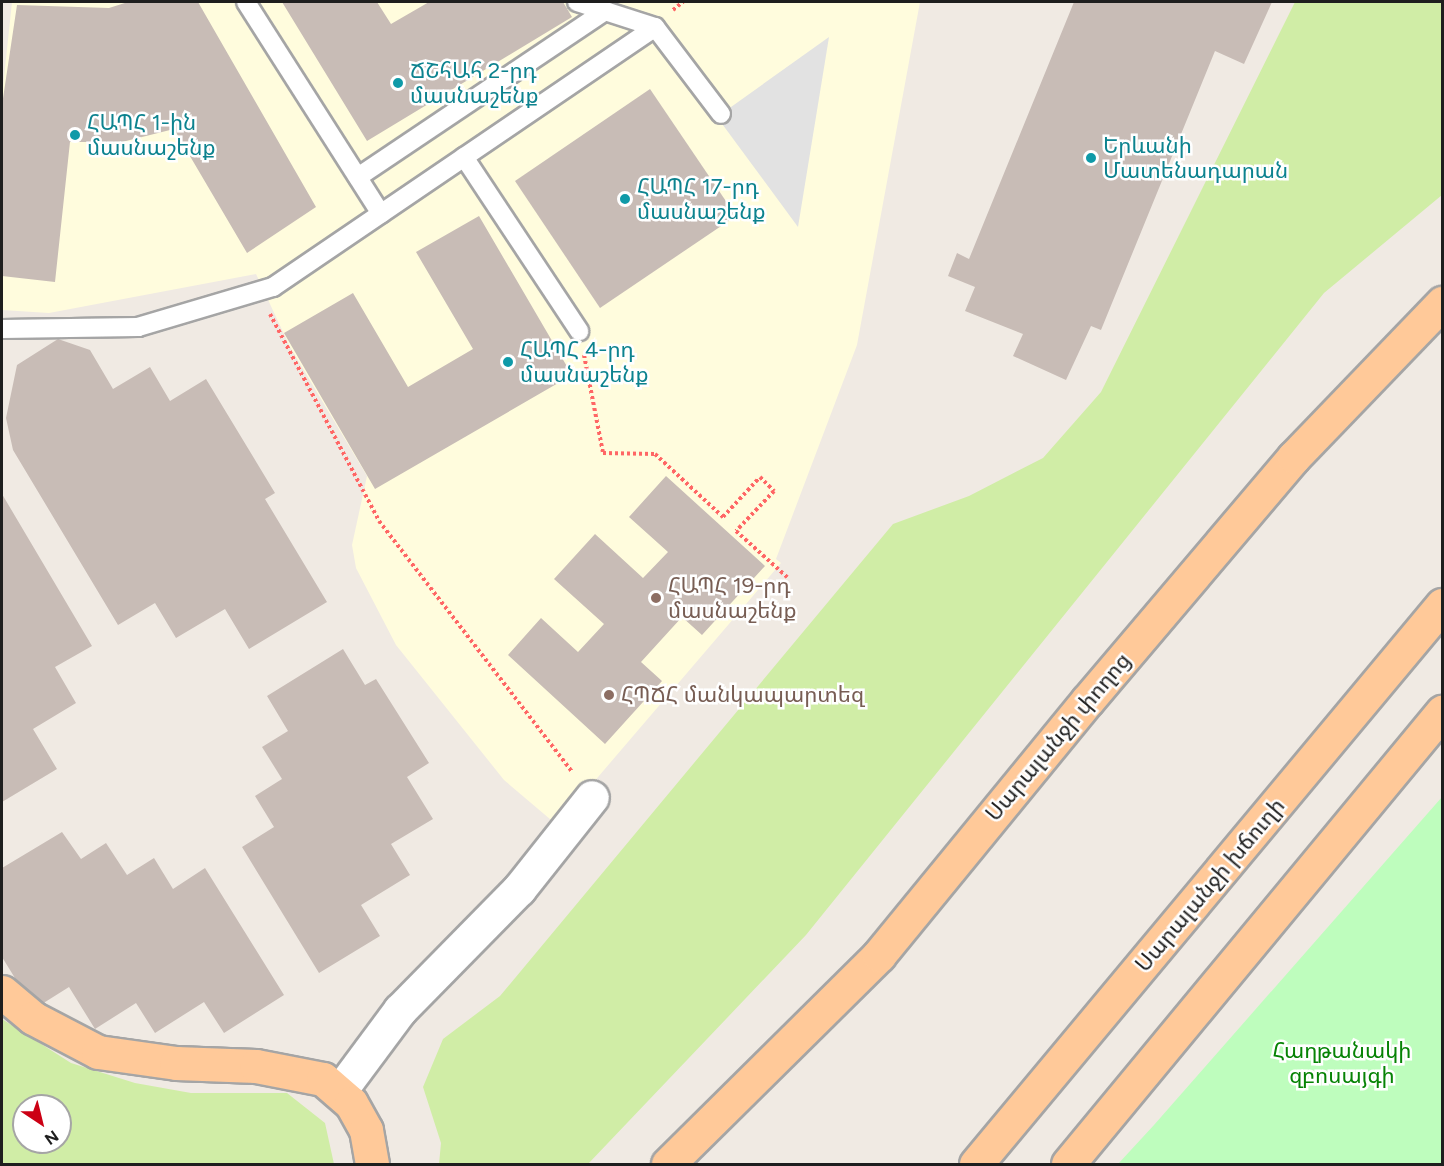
<!DOCTYPE html>
<html>
<head>
<meta charset="utf-8">
<style>
	body { margin:0 }
	#map { position:relative; width:1444px; height:1166px; overflow:hidden; background:#f0eae3; font-family:Figtree,"Noto Sans Armenian",sans-serif }
	div>[style] { position:absolute }
	[style*='--x'] { left:calc(var(--x)*1px); top:calc(var(--y)*1px); width:calc(var(--w)*1px); rotate:calc(var(--a)*1deg) }
	.education>* { inset:0; background:#fffcdd }
	.grass>* { inset:0; background:#d0eda6 }
	.park>* { inset:0; background:#befdbd }
	.parking>* { inset:0; background:#e2e2e2 }
	.building>* { inset:0; background:#c8bcb6 }
	.path>* { height:4px; margin-top:-2px; transform-origin:0; background:repeating-linear-gradient(90deg,#ff6665 0 3px,transparent 0 6px) }
	.roads { filter:drop-shadow(2px 0 #a5a5a5) drop-shadow(-2px 0 #a5a5a5) drop-shadow(0 2px #a5a5a5) drop-shadow(0 -2px #a5a5a5) }
	.lane>* { height:18px; margin:-9px; padding:0 9px; transform-origin:9px; border-radius:9px; background:#fff }
	.street>* { height:33px; margin:-16.5px; padding:0 16.5px; transform-origin:16.5px; border-radius:16.5px; background:#fff }
	.primary>* { height:33px; margin:-16.5px; padding:0 16.5px; transform-origin:16.5px; border-radius:16.5px; background:#ffc999 }
	.dots>* { width:16px; height:16px; translate:-50% -50%; box-sizing:border-box; border:3px solid #fff; border-radius:50% }
	span { translate:-50% -50%; white-space:nowrap; text-align:center; line-height:1.15; -webkit-text-stroke:5px #fff; paint-order:stroke }
	.culture-label { font-size:22px; color:#0d838f }
	.left { translate:0 -50%; text-align:left }
	.education-label { font-size:22px; color:#785e54 }
	.street-label { font-size:22px; color:#1e1e1e }
	.park-label { font-size:22px; color:#068305 }
	.frame { position:absolute; inset:0; border:3px solid #1e1e1e; pointer-events:none }
	.north { position:absolute; left:12px; top:1094px; width:60px; height:60px; box-sizing:border-box; background:#fff; border:2px solid #a5a5a5; border-radius:50%; rotate:145deg; font-size:16px; font-weight:700; line-height:24px; text-align:center; color:#1e1e1e }
	.north::after { content:''; display:block; margin:auto; width:21px; height:27px; background:#cc0014; clip-path:polygon(50% 0,100% 100%,50% 72%,0 100%) }
</style>
</head>
<body>
<div id="map">
	<div class="education">
		<i style="clip-path:polygon(12px 2px,920px 2px,857px 345px,776px 559px,781px 563px,557px 825px,504px 780px,396px 645px,356px 568px,352px 545px,367px 476px,290px 347px,256px 274px,49px 313px,2px 310px,2px 96px)"></i>
	</div>
	<div class="grass">
		<i style="clip-path:polygon(1295px 2px,1442px 2px,1442px 195px,1324px 293px,806px 935px,588px 1164px,439px 1164px,441px 1143px,423px 1087px,443px 1039px,500px 996px,893px 524px,969px 496px,1043px 458px,1101px 392px)"></i>
		<i style="clip-path:polygon(evenodd,2px 1019px,71px 1063px,135px 1083px,191px 1093px,287px 1093px,325px 1123px,334px 1164px,2px 1164px,2px 1019px,24px 1106px,60px 1106px,60px 1142px,24px 1142px,24px 1106px)"></i>
	</div>
	<div class="park">
		<i style="clip-path:polygon(1442px 797px,1442px 1164px,1118px 1164px,1154px 1125px)"></i>
	</div>
	<div class="parking">
		<i style="clip-path:polygon(829px 37px,798px 227px,717px 117px)"></i>
	</div>
	<div class="building">
		<i style="clip-path:polygon(128px 2px,198px 2px,316px 207px,247px 253px,174px 129px,122px 142px,70px 142px,55px 282px,2px 276px,2px 105px,17px 5px,109px 8px)"></i>
		<i style="clip-path:polygon(282px 2px,377px 2px,391px 24px,429px 2px,563px 2px,572px 17px,367px 141px)"></i>
		<i style="clip-path:polygon(1074px 2px,1272px 2px,1244px 64px,1215px 51px,1101px 330px,1091px 326px,1066px 380px,1013px 356px,1023px 334px,965px 311px,975px 287px,948px 276px,957px 253px,969px 259px)"></i>
		<i style="clip-path:polygon(650px 89px,736px 216px,600px 308px,515px 181px)"></i>
		<i style="clip-path:polygon(479px 216px,572px 375px,375px 489px,284px 333px,353px 293px,408px 387px,473px 349px,416px 252px)"></i>
		<i style="clip-path:polygon(58px 339px,90px 350px,113px 389px,150px 367px,170px 401px,206px 379px,275px 493px,265px 499px,327px 602px,249px 649px,225px 609px,176px 638px,155px 603px,118px 625px,13px 450px,6px 418px,17px 365px)"></i>
		<i style="clip-path:polygon(666px 476px,765px 566px,702px 635px,682px 617px,641px 662px,662px 681px,605px 744px,508px 655px,541px 618px,578px 652px,604px 624px,554px 579px,595px 534px,643px 578px,668px 552px,629px 517px)"></i>
		<i style="clip-path:polygon(2px 494px,92px 646px,55px 667px,76px 703px,33px 729px,57px 769px,2px 802px)"></i>
		<i style="clip-path:polygon(343px 649px,365px 685px,376px 679px,429px 763px,407px 777px,433px 819px,391px 844px,410px 875px,361px 905px,380px 936px,319px 973px,242px 847px,274px 827px,255px 796px,282px 779px,262px 747px,288px 731px,267px 696px)"></i>
		<i style="clip-path:polygon(62px 832px,81px 859px,106px 843px,127px 875px,154px 858px,173px 889px,205px 868px,284px 995px,224px 1033px,204px 1002px,155px 1033px,136px 1003px,95px 1029px,69px 987px,34px 1009px,2px 957px,2px 868px)"></i>
	</div>
	<div class="path">
		<i style="--x:673;--y:10;--w:13;--a:-39"></i>
		<i style="--x:270;--y:314;--w:234;--a:62.2"></i>
		<i style="--x:379;--y:521;--w:317;--a:52.4"></i>
		<i style="--x:584;--y:355;--w:100;--a:79"></i>
		<i style="--x:603;--y:453;--w:52;--a:1.1"></i>
		<i style="--x:655;--y:454;--w:93;--a:42.8"></i>
		<i style="--x:723;--y:517;--w:54;--a:-47.2"></i>
		<i style="--x:760;--y:477;--w:20;--a:45"></i>
		<i style="--x:774;--y:491;--w:55;--a:133.5"></i>
		<i style="--x:736;--y:531;--w:69;--a:42"></i>
	</div>
	<div class="roads">
		<div class="lane">
			<i style="--x:246;--y:2;--w:251;--a:57.5"></i>
			<i style="--x:577;--y:2;--w:82;--a:17.8"></i>
			<i style="--x:464;--y:157;--w:209;--a:56.5"></i>
			<i style="--x:358;--y:177;--w:298;--a:-33.9"></i>
			<i style="--x:2;--y:329;--w:136;--a:-0.8"></i>
			<i style="--x:138;--y:327;--w:141;--a:-16.5"></i>
			<i style="--x:273;--y:287;--w:462;--a:-34.2"></i>
			<i style="--x:655;--y:27;--w:109;--a:52.8"></i>
		</div>
		<div class="street">
			<i style="--x:339;--y:1092;--w:102;--a:-53.4"></i>
			<i style="--x:400;--y:1010;--w:170;--a:-45.5"></i>
			<i style="--x:519;--y:889;--w:117;--a:-51.6"></i>
		</div>
		<div class="primary">
			<i style="--x:2;--y:992;--w:40;--a:40"></i>
			<i style="--x:33;--y:1018;--w:73;--a:27.6"></i>
			<i style="--x:98;--y:1052;--w:79;--a:8"></i>
			<i style="--x:176;--y:1063;--w:80;--a:2.1"></i>
			<i style="--x:256;--y:1066;--w:68;--a:11"></i>
			<i style="--x:323;--y:1079;--w:37;--a:41"></i>
			<i style="--x:351;--y:1103;--w:31;--a:61"></i>
			<i style="--x:366;--y:1130;--w:35;--a:80"></i>
			<i style="--x:668;--y:1164;--w:297;--a:-44.7"></i>
			<i style="--x:879;--y:955;--w:328;--a:-50.7"></i>
			<i style="--x:1087;--y:701;--w:320;--a:-49.7"></i>
			<i style="--x:1294;--y:457;--w:214;--a:-46.1"></i>
			<i style="--x:976;--y:1164;--w:728;--a:-50.18"></i>
			<i style="--x:1068;--y:1164;--w:587;--a:-50.39"></i>
		</div>
	</div>
	<div class="dots">
		<i style="left:398px;top:83px;background:#0f9aa8"></i>
		<i style="left:75px;top:135px;background:#0f9aa8"></i>
		<i style="left:1091px;top:158px;background:#0f9aa8"></i>
		<i style="left:625px;top:199px;background:#0f9aa8"></i>
		<i style="left:508px;top:362px;background:#0f9aa8"></i>
		<i style="left:656px;top:598px;background:#8d6e63"></i>
		<i style="left:609px;top:695px;background:#8d6e63"></i>
	</div>
	<div class="culture-label">
		<span class="left" style="left:410px;top:83px">ՃՇհԱհ 2-րդ<br>մասնաշենք</span>
		<span class="left" style="left:87px;top:135px">ՀԱՊՀ 1-ին<br>մասնաշենք</span>
		<span class="left" style="left:1103px;top:158px">Երևանի<br>Մատենադարան</span>
		<span class="left" style="left:637px;top:199px">ՀԱՊՀ 17-րդ<br>մասնաշենք</span>
		<span class="left" style="left:520px;top:362px">ՀԱՊՀ 4-րդ<br>մասնաշենք</span>
	</div>
	<div class="education-label">
		<span class="left" style="left:668px;top:598px">ՀԱՊՀ 19-րդ<br>մասնաշենք</span>
		<span class="left" style="left:621px;top:695px">ՀՊՃՀ մանկապարտեզ</span>
	</div>
	<div class="street-label">
		<span style="left:1058px;top:737px;rotate:-50deg">Սարալանջի փողոց</span>
		<span style="left:1210px;top:885px;rotate:-50deg">Սարալանջի խճուղի</span>
	</div>
	<div class="park-label">
		<span style="left:1342px;top:1063px">Հաղթանակի<br>զբոսայգի</span>
	</div>
	<div class="frame"></div>
	<div class="north">N</div>
</div>
</body>
</html>
